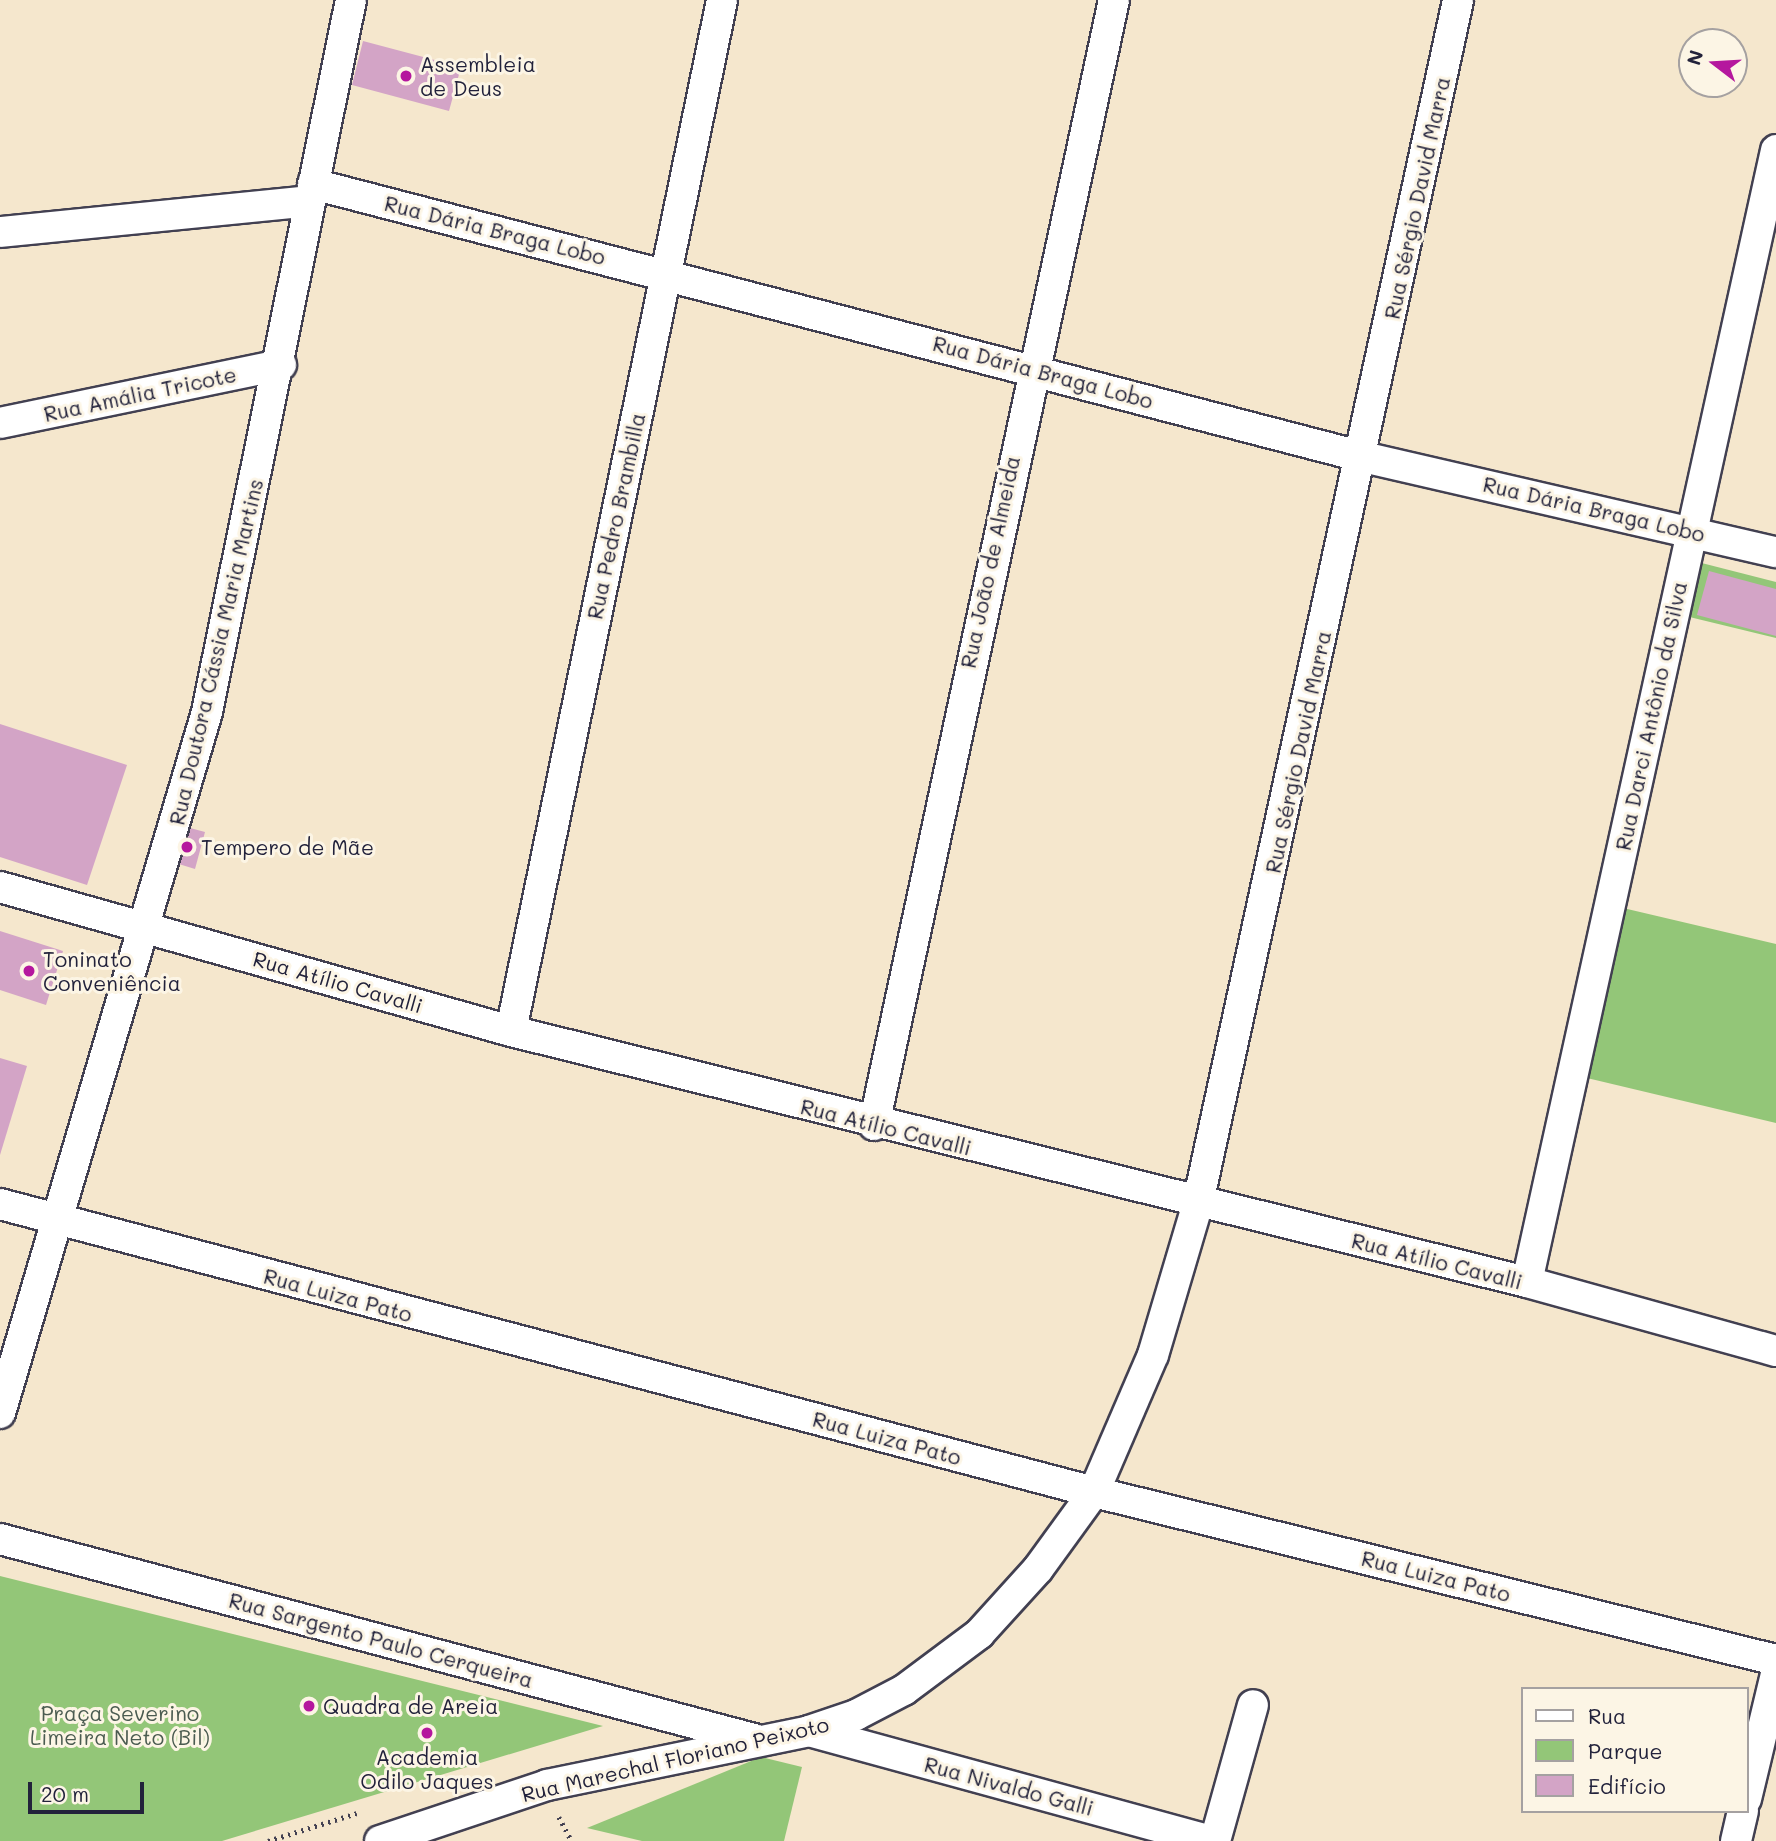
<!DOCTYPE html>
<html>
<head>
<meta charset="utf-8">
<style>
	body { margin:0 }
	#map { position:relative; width:1776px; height:1841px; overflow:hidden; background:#f5e7cd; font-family:Mali,sans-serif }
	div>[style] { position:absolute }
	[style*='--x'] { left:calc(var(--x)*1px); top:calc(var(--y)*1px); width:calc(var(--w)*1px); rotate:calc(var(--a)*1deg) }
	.green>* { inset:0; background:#93c678 }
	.building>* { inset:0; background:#d3a4c6 }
	.path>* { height:4.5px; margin-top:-2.25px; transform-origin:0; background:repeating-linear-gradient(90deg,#424051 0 2px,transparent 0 7px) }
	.roads { filter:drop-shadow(2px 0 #424051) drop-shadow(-2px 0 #424051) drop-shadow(0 2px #424051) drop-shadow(0 -2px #424051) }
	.minor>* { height:30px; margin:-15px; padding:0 15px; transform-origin:15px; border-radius:15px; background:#fff }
	.dots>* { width:19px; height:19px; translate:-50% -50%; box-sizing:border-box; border:4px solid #fcf5e5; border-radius:50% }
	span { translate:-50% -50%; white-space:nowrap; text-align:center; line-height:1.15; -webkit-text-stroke:6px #fcf5e5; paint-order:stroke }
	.poi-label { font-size:21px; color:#22223b }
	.left { translate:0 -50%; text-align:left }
	.street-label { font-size:21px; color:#22223b }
	.park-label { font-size:21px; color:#4a5b50 }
	.legend { position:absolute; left:1521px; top:1687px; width:228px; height:126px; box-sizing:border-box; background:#fcf5e5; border:2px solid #a5a1a1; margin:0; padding:9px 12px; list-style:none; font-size:21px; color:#22223b }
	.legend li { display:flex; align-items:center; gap:14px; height:35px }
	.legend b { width:35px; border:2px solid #a5a1a1 }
	.north { position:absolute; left:1678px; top:28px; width:70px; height:70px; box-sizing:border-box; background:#fcf5e5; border:2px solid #a5a1a1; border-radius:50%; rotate:287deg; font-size:19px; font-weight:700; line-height:28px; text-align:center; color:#22223b }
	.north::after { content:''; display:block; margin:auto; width:24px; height:32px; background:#b5179e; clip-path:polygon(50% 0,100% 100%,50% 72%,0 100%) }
	.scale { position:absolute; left:28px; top:1782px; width:116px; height:32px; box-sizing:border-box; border:4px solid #22223b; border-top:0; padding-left:9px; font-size:21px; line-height:24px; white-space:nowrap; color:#22223b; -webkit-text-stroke:5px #fcf5e5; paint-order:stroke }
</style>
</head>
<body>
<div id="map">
	<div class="green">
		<i style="clip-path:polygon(1686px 559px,1776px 582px,1776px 638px,1673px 613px)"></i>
		<i style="clip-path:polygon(1606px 904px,1776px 944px,1776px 1123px,1566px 1073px)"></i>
		<i style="clip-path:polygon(0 1576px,603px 1726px,222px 1841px,0 1841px)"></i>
		<i style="clip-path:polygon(761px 1757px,802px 1767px,784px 1841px,642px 1841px,587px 1828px)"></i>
	</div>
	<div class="building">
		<i style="clip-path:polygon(363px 41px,461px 67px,449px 111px,352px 85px)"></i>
		<i style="clip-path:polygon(1709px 571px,1776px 589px,1776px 636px,1697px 615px)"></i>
		<i style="clip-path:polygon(0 724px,127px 765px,87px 885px,0 857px)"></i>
		<i style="clip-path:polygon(179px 825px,205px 832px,195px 869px,169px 861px)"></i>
		<i style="clip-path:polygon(0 931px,63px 951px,46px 1005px,0 990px)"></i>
		<i style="clip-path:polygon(0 1058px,27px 1066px,0 1155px)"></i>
	</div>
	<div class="path">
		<i style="--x:559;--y:1817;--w:27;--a:62"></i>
		<i style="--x:268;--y:1841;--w:93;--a:-17.5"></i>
	</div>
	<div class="roads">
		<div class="minor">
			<i style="--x:313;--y:184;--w:1085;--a:14.57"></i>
			<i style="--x:1363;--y:457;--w:424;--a:13"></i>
			<i style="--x:0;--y:232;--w:310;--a:-5.7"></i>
			<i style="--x:0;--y:423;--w:287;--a:-11.7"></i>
			<i style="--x:0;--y:887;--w:531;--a:15.74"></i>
			<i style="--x:511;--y:1031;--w:1047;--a:13.88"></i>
			<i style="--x:1527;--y:1282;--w:258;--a:15.5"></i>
			<i style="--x:511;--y:1031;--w:1052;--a:-78.43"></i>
			<i style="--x:874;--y:1125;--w:1150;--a:-77.96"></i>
			<i style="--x:0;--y:1204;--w:1131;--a:14.75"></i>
			<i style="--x:1094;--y:1492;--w:702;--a:13.84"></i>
			<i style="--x:1527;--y:1282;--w:1159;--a:-77.59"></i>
			<i style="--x:0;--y:1413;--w:731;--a:-73.55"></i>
			<i style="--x:207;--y:712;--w:726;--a:-78.57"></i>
			<i style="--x:0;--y:1539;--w:780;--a:14.86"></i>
			<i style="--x:809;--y:1731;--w:416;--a:15.3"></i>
			<i style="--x:1746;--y:1799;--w:129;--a:-76.5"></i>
			<i style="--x:380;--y:1841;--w:176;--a:-18.5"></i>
			<i style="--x:547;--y:1785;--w:268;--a:-11.6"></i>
			<i style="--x:809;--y:1731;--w:50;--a:-18.8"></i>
			<i style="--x:856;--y:1715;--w:54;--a:-27.5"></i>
			<i style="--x:904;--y:1690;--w:94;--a:-36.7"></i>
			<i style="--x:979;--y:1634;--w:88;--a:-47.8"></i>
			<i style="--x:1038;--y:1569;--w:95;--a:-54"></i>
			<i style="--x:1094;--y:1492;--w:149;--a:-66.7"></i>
			<i style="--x:1153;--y:1355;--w:159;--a:-73.5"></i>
			<i style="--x:1198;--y:1203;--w:1231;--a:-77.8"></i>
			<i style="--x:1215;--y:1841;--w:141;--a:-74.4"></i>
			<i style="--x:1736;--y:1841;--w:31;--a:-77"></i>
		</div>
	</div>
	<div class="dots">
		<i style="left:406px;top:76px;background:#b5179e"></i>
		<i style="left:187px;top:847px;background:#b5179e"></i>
		<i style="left:29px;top:971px;background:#b5179e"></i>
		<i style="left:309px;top:1706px;background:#b5179e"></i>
		<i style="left:427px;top:1733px;background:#b5179e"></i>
	</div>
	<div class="poi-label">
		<span class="left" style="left:420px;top:76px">Assembleia<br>de Deus</span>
		<span class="left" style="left:201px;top:847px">Tempero de Mãe</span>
		<span class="left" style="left:43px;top:971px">Toninato<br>Conveniência</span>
		<span class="left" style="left:323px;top:1706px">Quadra de Areia</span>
		<span style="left:427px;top:1769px">Academia<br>Odilo Jaques</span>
	</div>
	<div class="street-label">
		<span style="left:1417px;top:198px;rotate:-78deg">Rua Sérgio David Marra</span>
		<span style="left:495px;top:230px;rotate:14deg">Rua Dária Braga Lobo</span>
		<span style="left:1043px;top:372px;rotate:15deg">Rua Dária Braga Lobo</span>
		<span style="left:140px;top:394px;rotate:-12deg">Rua Amália Tricote</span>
		<span style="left:1594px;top:509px;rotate:13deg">Rua Dária Braga Lobo</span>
		<span style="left:616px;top:516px;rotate:-78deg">Rua Pedro Brambilla</span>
		<span style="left:990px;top:562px;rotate:-78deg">Rua João de Almeida</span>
		<span style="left:216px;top:652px;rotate:-77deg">Rua Doutora Cássia Maria Martins</span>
		<span style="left:1651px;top:716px;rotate:-78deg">Rua Darci Antônio da Silva</span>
		<span style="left:1298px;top:752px;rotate:-78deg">Rua Sérgio David Marra</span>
		<span style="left:338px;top:982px;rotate:16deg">Rua Atílio Cavalli</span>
		<span style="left:886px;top:1127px;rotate:14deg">Rua Atílio Cavalli</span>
		<span style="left:1437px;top:1261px;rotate:14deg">Rua Atílio Cavalli</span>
		<span style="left:338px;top:1295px;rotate:15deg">Rua Luiza Pato</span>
		<span style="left:887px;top:1438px;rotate:15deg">Rua Luiza Pato</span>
		<span style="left:1436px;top:1576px;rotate:14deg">Rua Luiza Pato</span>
		<span style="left:381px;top:1640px;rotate:15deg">Rua Sargento Paulo Cerqueira</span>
		<span style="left:675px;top:1759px;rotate:-13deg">Rua Marechal Floriano Peixoto</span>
		<span style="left:1009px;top:1786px;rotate:15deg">Rua Nivaldo Galli</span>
	</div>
	<div class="park-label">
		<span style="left:120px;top:1725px">Praça Severino<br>Limeira Neto (Bil)</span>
	</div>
	<ul class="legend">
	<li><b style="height:9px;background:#fff"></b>Rua</li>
	<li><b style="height:19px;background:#93c678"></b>Parque</li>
	<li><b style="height:19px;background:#d3a4c6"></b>Edifício</li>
	</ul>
	<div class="north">N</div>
	<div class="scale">20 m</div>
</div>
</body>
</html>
